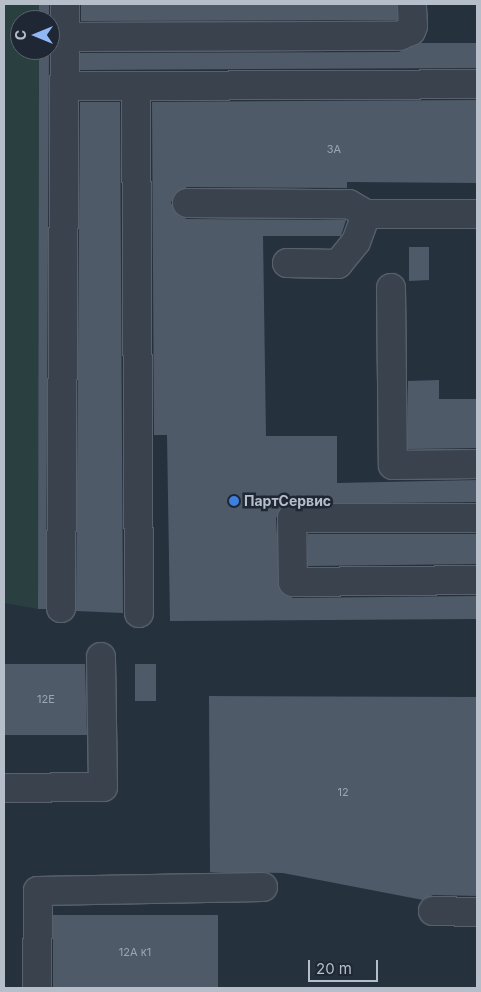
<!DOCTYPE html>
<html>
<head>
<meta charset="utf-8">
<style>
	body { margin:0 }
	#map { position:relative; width:481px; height:992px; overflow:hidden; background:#26313e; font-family:Inter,sans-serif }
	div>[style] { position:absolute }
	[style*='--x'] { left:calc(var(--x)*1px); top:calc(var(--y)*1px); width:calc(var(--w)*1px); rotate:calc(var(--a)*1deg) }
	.green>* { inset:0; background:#293f40 }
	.building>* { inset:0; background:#4f5a69 }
	.roads { filter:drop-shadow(1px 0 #57606c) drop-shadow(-1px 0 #57606c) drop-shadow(0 1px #57606c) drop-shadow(0 -1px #57606c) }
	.minor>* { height:28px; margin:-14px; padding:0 14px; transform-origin:14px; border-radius:14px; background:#3a424e }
	.dots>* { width:14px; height:14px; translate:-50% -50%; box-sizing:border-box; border:2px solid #1e2733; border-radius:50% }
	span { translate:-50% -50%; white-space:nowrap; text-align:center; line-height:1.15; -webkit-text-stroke:5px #1e2733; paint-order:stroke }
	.number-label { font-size:11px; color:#9ca5b1 }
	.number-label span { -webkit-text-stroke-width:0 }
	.poi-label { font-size:14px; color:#b6bec9; font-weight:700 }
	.left { translate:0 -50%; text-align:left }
	.frame { position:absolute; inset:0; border:5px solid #b6bec9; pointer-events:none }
	.north { position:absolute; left:10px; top:10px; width:50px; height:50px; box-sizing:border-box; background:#1e2733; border:1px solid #5b636f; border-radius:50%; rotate:270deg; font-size:14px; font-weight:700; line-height:20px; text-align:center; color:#b6bec9 }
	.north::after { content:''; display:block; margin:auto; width:18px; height:22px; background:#90b8f4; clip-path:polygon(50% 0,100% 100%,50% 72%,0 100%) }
	.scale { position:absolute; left:308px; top:960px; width:70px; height:22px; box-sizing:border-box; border:2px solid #b6bec9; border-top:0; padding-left:6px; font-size:15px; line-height:18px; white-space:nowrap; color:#b6bec9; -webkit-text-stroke:4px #1e2733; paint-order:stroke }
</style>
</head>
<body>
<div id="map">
	<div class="green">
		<i style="clip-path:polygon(4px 4px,39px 4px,39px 20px,20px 20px,20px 50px,39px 50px,38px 609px,4px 603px)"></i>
	</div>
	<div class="building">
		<i style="clip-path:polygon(39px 4px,49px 4px,49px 20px,39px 20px)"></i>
		<i style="clip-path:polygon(81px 4px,397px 4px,397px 20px,81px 21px)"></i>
		<i style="clip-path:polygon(421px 43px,477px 43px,477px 68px,80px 70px,80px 53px,399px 52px)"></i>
		<i style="clip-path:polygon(39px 50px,49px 50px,46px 609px,38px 609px)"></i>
		<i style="clip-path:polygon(477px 100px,477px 183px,347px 182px,347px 188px,187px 187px,174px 195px,171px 203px,179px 216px,187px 219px,346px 220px,341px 236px,263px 236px,266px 436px,337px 436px,337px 483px,477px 480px,477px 502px,285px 504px,276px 518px,280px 590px,293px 598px,477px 596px,477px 619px,170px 621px,167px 435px,154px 435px,152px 102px)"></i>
		<i style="clip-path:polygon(80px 102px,120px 102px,123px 613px,76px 611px)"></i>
		<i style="clip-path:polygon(409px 247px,429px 247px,429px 280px,409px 281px)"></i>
		<i style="clip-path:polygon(439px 380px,439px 399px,477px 399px,477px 448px,408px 449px,408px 381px)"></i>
		<i style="clip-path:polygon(308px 534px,477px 534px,477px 564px,308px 566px)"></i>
		<i style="clip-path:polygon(4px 664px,85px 664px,87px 735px,4px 735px)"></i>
		<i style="clip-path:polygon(135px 664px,156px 664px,156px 701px,135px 701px)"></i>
		<i style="clip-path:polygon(209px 696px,477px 697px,477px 896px,433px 895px,423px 900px,283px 873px,210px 872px)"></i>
		<i style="clip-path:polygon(53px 915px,218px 915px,218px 988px,53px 988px)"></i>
	</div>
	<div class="roads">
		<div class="minor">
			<i style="--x:65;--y:37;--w:334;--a:-0.2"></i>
			<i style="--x:399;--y:36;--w:13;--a:-23"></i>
			<i style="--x:411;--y:31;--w:5;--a:-68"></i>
			<i style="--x:413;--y:26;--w:22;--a:-93"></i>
			<i style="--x:66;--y:86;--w:70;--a:0"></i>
			<i style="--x:187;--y:203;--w:162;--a:0.4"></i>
			<i style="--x:349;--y:204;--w:20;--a:30"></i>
			<i style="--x:366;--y:214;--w:111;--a:0"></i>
			<i style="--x:287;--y:263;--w:51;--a:1.1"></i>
			<i style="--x:338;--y:264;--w:28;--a:-51"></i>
			<i style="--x:356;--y:242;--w:30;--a:-70"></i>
			<i style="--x:391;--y:288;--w:177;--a:89.4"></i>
			<i style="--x:393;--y:465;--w:84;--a:-0.7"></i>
			<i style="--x:477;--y:518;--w:185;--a:180"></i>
			<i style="--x:292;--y:518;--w:64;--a:89.1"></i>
			<i style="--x:293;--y:582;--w:184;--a:-0.6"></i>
			<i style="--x:61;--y:608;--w:604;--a:-89.62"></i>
			<i style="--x:139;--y:613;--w:527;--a:-90.33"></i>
			<i style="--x:136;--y:86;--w:341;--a:-0.3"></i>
			<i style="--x:4;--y:788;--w:99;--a:-0.6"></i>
			<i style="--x:103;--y:787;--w:130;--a:-90.9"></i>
			<i style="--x:433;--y:911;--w:44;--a:1.3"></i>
			<i style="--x:37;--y:988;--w:97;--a:-89.4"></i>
			<i style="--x:38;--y:891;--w:225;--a:-1"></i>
		</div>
	</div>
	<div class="dots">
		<i style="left:234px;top:501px;background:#3f7fe0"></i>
	</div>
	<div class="number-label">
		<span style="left:334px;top:149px">3А</span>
		<span style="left:46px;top:699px">12Е</span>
		<span style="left:343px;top:792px">12</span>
		<span style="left:135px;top:952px">12А к1</span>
	</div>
	<div class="poi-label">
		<span class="left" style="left:244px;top:501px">ПартСервис</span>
	</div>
	<div class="frame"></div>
	<div class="north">С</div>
	<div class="scale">20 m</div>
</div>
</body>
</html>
